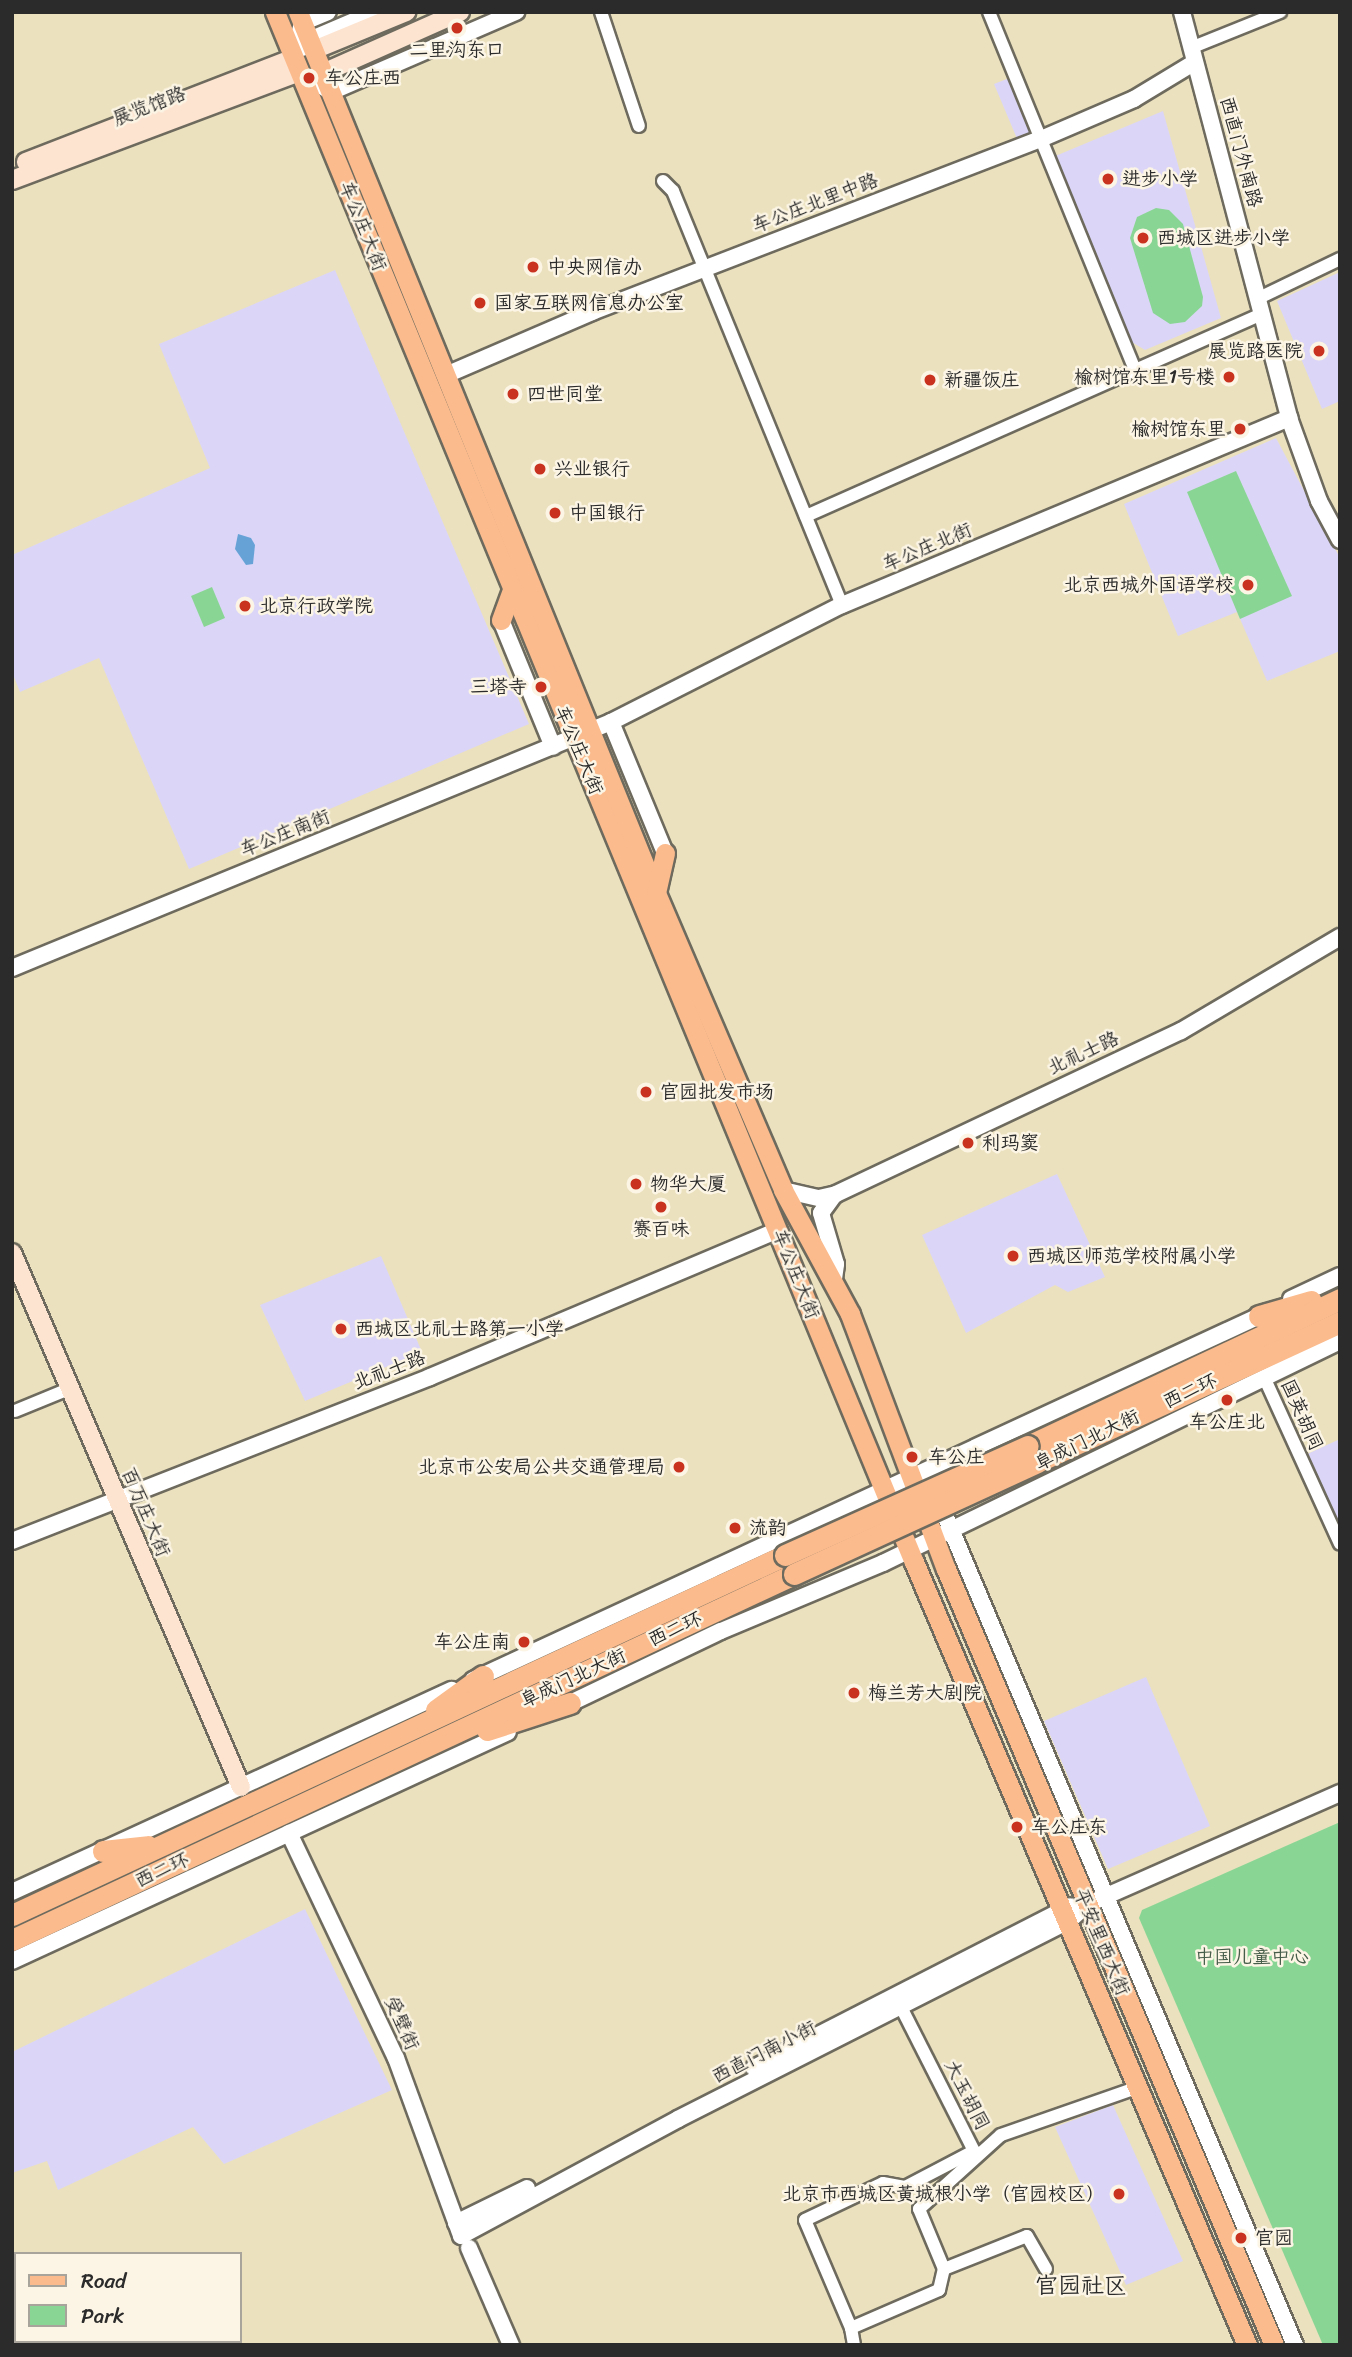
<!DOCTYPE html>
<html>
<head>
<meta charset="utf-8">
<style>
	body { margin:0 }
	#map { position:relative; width:1352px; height:2357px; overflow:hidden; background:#ebe1be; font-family:Sriracha,"LXGW WenKai TC",sans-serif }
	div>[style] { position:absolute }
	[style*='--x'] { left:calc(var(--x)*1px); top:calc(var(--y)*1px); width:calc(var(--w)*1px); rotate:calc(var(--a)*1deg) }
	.built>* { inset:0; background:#dbd6f7 }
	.green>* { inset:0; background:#89d694 }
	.water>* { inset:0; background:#67a2d7 }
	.roads { filter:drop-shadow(2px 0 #6e6b5e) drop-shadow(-2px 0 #6e6b5e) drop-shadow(0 2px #6e6b5e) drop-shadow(0 -2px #6e6b5e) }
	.minor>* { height:12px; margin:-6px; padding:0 6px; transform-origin:6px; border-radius:6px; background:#fff }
	.tertiary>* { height:16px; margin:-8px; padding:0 8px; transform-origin:8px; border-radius:8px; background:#fff }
	.secondary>* { height:18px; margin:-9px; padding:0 9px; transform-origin:9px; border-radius:9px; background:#fde4d1 }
	.primary>* { height:19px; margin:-9.5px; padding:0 9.5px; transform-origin:9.5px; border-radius:9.5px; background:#fbbb8d }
	.trunk>* { height:21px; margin:-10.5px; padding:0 10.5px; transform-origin:10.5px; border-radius:10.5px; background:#fbbb8d }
	.bridges { filter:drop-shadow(2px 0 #6e6b5e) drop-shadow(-2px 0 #6e6b5e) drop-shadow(0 2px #6e6b5e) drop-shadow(0 -2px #6e6b5e) }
	.trunk-bridge>* { height:21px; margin:-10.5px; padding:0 10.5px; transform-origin:10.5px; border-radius:10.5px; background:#fbbb8d }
	.dots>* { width:19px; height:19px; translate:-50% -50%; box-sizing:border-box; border:4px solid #fcf5e5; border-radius:50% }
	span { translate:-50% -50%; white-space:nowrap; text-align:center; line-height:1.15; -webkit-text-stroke:5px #fcf5e5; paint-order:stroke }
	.poi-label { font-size:19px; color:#2b2b2b }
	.left { translate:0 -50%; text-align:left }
	.right { translate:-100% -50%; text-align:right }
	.street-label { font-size:19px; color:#2b2b2b }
	.park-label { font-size:19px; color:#475e4a }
	.quarter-label { font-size:23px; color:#2b2b2b }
	.frame { position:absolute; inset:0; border:14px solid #2b2b2b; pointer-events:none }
	.legend { position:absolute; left:14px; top:2252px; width:228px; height:91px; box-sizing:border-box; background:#fcf5e5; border:2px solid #a8a49b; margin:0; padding:9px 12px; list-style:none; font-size:21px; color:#2b2b2b }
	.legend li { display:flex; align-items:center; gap:14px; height:35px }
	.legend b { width:35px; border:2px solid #a8a49b }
</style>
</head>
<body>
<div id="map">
	<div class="built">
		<i style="clip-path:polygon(1012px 77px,1034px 133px,1018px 141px,994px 84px)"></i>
		<i style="clip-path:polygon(1163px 111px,1221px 318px,1145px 350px,1130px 341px,1053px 157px)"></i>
		<i style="clip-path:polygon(335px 270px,529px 724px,189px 869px,99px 658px,20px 692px,12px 672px,12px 555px,210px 468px,159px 344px)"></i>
		<i style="clip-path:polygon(1340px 272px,1340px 401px,1322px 409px,1277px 301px)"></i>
		<i style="clip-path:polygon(1276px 438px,1340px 558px,1340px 651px,1267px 681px,1237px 612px,1178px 636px,1124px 504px)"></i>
		<i style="clip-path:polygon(1057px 1174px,1105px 1277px,1068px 1292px,1055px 1285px,966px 1333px,922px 1235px)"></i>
		<i style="clip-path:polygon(381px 1256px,422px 1352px,305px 1401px,260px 1305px)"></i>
		<i style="clip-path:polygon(1340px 1439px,1340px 1534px,1303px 1456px)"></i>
		<i style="clip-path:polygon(1146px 1677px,1210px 1826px,1108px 1869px,1044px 1721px)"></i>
		<i style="clip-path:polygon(305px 1909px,392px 2090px,224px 2164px,193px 2127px,58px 2190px,47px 2161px,12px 2173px,12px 2052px)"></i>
		<i style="clip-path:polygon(1113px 2105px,1183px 2261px,1126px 2285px,1055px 2127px)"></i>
	</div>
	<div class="green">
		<i style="clip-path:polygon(1156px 208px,1169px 210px,1183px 224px,1203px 297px,1202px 306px,1185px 322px,1170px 324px,1153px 313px,1130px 238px,1137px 217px)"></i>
		<i style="clip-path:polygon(1236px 471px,1292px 596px,1240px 619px,1187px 492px)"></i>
		<i style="clip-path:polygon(212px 587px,225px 618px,204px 627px,191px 596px)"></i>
		<i style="clip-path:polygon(1340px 1822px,1340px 2345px,1323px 2345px,1139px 1918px,1142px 1910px)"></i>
	</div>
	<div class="water">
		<i style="clip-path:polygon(238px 534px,251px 538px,255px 545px,253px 564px,246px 565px,235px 549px)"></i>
	</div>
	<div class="roads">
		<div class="minor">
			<i style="--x:601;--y:12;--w:120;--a:71.6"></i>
			<i style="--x:989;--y:12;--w:383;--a:67.8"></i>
			<i style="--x:1193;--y:47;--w:94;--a:-21.9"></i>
			<i style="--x:663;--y:181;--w:14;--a:45"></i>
			<i style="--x:673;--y:191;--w:447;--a:67.8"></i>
			<i style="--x:1261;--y:297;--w:88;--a:-25.7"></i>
			<i style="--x:806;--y:516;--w:498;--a:-23.9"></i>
			<i style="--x:1264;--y:1377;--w:183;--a:65.5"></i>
			<i style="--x:15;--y:1411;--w:61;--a:-22.3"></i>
			<i style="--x:944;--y:2269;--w:65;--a:-112.6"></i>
			<i style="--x:919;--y:2209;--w:110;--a:-42.1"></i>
			<i style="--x:1001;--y:2135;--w:146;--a:-19.2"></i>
			<i style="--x:851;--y:2328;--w:96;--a:-23.4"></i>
			<i style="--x:939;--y:2290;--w:22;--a:-77"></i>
			<i style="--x:944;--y:2269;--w:89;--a:-21.7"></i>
			<i style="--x:1027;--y:2236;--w:38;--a:60"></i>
			<i style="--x:854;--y:2345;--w:17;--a:-100"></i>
			<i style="--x:851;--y:2328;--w:117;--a:-113.1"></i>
			<i style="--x:805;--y:2220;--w:86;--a:-25.4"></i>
			<i style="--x:883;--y:2183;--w:22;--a:10"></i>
			<i style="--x:905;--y:2187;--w:78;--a:-27.6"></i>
			<i style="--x:974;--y:2151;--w:168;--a:-116.9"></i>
		</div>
		<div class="tertiary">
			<i style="--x:1182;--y:12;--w:420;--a:75.2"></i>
			<i style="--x:1289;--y:418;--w:88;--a:70.1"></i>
			<i style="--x:1319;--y:501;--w:44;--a:61.7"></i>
			<i style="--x:299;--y:35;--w:12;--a:-76"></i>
			<i style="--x:302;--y:23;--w:28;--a:-23"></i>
			<i style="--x:302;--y:48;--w:11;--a:-49"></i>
			<i style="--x:309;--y:40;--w:72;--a:-23"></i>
			<i style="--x:299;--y:72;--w:38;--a:32"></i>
			<i style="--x:331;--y:92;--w:202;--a:-23.4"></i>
			<i style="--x:446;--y:375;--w:159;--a:-23.3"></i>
			<i style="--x:592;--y:312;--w:481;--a:-21.1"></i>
			<i style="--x:1041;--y:139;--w:101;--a:-23.3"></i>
			<i style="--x:1134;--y:99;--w:71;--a:-31.2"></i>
			<i style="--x:501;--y:620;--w:137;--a:67.7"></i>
			<i style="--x:611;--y:722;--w:142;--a:67.6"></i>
			<i style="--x:12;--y:968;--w:648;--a:-22.33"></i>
			<i style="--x:611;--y:722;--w:259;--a:-26.9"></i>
			<i style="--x:842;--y:605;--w:485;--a:-22.7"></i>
			<i style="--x:783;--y:1190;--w:37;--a:13"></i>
			<i style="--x:819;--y:1198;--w:17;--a:-13"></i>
			<i style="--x:836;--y:1194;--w:382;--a:-25.3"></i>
			<i style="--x:1181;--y:1031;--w:185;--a:-30.6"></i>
			<i style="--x:834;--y:1279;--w:15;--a:-82"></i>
			<i style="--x:836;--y:1264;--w:53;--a:-106.4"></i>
			<i style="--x:821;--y:1213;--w:22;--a:-54"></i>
			<i style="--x:1291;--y:1299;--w:54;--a:-25.1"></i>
			<i style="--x:937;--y:1496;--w:921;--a:67.14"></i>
			<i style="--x:12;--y:1541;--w:449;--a:-21.4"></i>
			<i style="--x:430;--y:1377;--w:378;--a:-22.9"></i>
			<i style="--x:473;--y:1680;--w:876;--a:-24.84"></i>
			<i style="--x:560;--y:1708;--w:178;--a:-25.6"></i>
			<i style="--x:721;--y:1631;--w:176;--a:-22.8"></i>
			<i style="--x:883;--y:1563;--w:508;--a:-25.91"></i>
			<i style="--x:289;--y:1833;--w:249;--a:64.6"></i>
			<i style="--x:396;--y:2058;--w:189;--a:69.9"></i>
			<i style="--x:461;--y:2236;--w:247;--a:-28.3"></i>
			<i style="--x:678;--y:2119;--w:438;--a:-26.9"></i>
			<i style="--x:1069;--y:1921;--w:23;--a:-43"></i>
			<i style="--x:1086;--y:1905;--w:278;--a:-23.8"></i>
			<i style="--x:12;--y:1892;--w:484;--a:-24.7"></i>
			<i style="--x:12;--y:1961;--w:546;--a:-24.78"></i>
			<i style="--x:754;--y:2068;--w:355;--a:-27.1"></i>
			<i style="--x:456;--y:2223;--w:79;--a:-26.2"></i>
			<i style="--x:469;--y:2248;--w:106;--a:66.6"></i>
		</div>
		<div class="secondary">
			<i style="--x:314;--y:50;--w:100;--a:-22.4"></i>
			<i style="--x:323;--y:73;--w:150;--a:-24"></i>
			<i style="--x:26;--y:162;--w:287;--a:-21.2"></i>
			<i style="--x:12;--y:180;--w:307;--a:-20.6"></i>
			<i style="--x:12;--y:1253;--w:581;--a:66.79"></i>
		</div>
		<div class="primary">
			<i style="--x:275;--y:12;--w:1677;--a:67.6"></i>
			<i style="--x:914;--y:1562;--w:851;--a:66.96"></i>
			<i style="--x:298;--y:12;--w:951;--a:67.89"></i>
			<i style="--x:656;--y:893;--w:323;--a:66.8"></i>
			<i style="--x:783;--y:1190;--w:141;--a:61.6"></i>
			<i style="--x:850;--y:1314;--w:272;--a:69.4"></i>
			<i style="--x:946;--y:1569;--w:842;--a:67.09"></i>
			<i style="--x:501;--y:620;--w:32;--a:-70"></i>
			<i style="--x:656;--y:893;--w:41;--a:-77.3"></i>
		</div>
		<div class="trunk">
			<i style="--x:1259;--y:1316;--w:54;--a:-16.1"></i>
			<i style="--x:1028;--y:1446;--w:345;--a:-25.2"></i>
			<i style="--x:1037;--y:1462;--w:334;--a:-24.8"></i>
			<i style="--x:436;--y:1710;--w:58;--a:-35.9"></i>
			<i style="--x:487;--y:1730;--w:87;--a:-18"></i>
			<i style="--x:103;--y:1851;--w:45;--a:-6.3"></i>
			<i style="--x:12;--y:1915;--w:853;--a:-24.97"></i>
			<i style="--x:12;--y:1940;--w:863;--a:-25.08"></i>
		</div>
	</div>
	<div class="bridges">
		<div class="trunk-bridge">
			<i style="--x:785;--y:1555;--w:266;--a:-24.2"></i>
			<i style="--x:794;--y:1574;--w:268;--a:-24.7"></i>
		</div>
	</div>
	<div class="dots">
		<i style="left:457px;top:28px;background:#c8321e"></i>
		<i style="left:309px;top:78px;background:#c8321e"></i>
		<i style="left:1108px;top:179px;background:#c8321e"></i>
		<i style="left:1143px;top:238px;background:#c8321e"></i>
		<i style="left:533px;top:267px;background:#c8321e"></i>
		<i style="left:480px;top:303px;background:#c8321e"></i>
		<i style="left:1319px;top:351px;background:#c8321e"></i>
		<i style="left:1229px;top:377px;background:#c8321e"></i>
		<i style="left:930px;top:380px;background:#c8321e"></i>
		<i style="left:513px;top:394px;background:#c8321e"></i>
		<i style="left:1240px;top:429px;background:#c8321e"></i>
		<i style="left:540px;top:469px;background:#c8321e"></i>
		<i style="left:555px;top:513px;background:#c8321e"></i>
		<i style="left:1248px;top:585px;background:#c8321e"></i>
		<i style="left:245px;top:606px;background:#c8321e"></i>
		<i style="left:541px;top:687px;background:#c8321e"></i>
		<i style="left:646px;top:1092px;background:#c8321e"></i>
		<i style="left:968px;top:1143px;background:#c8321e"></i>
		<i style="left:636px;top:1184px;background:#c8321e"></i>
		<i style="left:661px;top:1207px;background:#c8321e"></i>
		<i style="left:1013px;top:1256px;background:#c8321e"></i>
		<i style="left:341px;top:1329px;background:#c8321e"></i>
		<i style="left:1227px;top:1400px;background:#c8321e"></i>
		<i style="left:912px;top:1457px;background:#c8321e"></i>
		<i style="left:679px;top:1467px;background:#c8321e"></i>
		<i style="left:735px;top:1528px;background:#c8321e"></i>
		<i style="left:524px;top:1642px;background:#c8321e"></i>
		<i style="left:854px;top:1693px;background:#c8321e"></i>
		<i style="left:1017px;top:1827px;background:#c8321e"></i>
		<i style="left:1119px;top:2194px;background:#c8321e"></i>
		<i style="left:1241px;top:2238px;background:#c8321e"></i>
	</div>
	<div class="poi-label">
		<span style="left:457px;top:50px">二里沟东口</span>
		<span class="left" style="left:325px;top:78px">车公庄西</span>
		<span class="left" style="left:1122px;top:179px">进步小学</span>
		<span class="left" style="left:1157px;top:238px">西城区进步小学</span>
		<span class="left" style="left:547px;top:267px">中央网信办</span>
		<span class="left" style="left:494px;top:303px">国家互联网信息办公室</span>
		<span class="right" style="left:1303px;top:351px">展览路医院</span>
		<span class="right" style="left:1215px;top:377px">榆树馆东里1号楼</span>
		<span class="left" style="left:944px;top:380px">新疆饭庄</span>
		<span class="left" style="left:527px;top:394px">四世同堂</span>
		<span class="right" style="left:1226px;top:429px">榆树馆东里</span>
		<span class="left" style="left:554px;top:469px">兴业银行</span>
		<span class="left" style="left:569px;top:513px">中国银行</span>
		<span class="right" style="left:1234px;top:585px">北京西城外国语学校</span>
		<span class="left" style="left:259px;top:606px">北京行政学院</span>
		<span class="right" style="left:527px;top:687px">三塔寺</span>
		<span class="left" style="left:660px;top:1092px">官园批发市场</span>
		<span class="left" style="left:982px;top:1143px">利玛窦</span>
		<span class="left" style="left:650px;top:1184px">物华大厦</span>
		<span style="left:661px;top:1229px">赛百味</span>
		<span class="left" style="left:1027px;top:1256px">西城区师范学校附属小学</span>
		<span class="left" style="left:355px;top:1329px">西城区北礼士路第一小学</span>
		<span style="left:1227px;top:1422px">车公庄北</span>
		<span class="left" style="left:928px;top:1457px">车公庄</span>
		<span class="right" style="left:665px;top:1467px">北京市公安局公共交通管理局</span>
		<span class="left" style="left:749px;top:1528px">流韵</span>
		<span class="right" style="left:510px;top:1642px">车公庄南</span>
		<span class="left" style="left:868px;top:1693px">梅兰芳大剧院</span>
		<span class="left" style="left:1031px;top:1827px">车公庄东</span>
		<span class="right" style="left:1105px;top:2194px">北京市西城区黄城根小学（官园校区）</span>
		<span class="left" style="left:1255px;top:2238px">官园</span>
	</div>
	<div class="street-label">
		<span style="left:149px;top:106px;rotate:-21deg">展览馆路</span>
		<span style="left:1241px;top:152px;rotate:75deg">西直门外南路</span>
		<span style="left:815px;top:203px;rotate:-21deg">车公庄北里中路</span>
		<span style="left:363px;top:226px;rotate:68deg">车公庄大街</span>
		<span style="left:927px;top:547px;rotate:-23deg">车公庄北街</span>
		<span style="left:579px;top:750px;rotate:67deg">车公庄大街</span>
		<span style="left:285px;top:833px;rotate:-22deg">车公庄南街</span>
		<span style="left:1083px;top:1053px;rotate:-25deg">北礼士路</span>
		<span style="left:796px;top:1274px;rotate:68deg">车公庄大街</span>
		<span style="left:389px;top:1370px;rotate:-21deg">北礼士路</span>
		<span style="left:1190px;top:1391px;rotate:-25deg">西二环</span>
		<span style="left:1302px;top:1415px;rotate:66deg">国英胡同</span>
		<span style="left:1087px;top:1440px;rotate:-26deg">阜成门北大街</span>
		<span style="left:146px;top:1512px;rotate:67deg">百万庄大街</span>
		<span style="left:675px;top:1629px;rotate:-25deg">西二环</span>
		<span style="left:573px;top:1678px;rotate:-25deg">阜成门北大街</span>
		<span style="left:162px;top:1870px;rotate:-25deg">西二环</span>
		<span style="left:1102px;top:1942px;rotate:67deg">平安里西大街</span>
		<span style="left:402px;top:2023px;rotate:66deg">受壁街</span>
		<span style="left:764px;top:2052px;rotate:-27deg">西直门南小街</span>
		<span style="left:967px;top:2095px;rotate:63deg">大玉胡同</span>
	</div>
	<div class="park-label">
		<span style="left:1252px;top:1957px">中国儿童中心</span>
	</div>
	<div class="quarter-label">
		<span style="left:1081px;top:2286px">官园社区</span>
	</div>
	<div class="frame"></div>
	<ul class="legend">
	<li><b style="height:9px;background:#fbbb8d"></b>Road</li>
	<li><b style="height:19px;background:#89d694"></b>Park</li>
	</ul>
</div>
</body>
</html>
